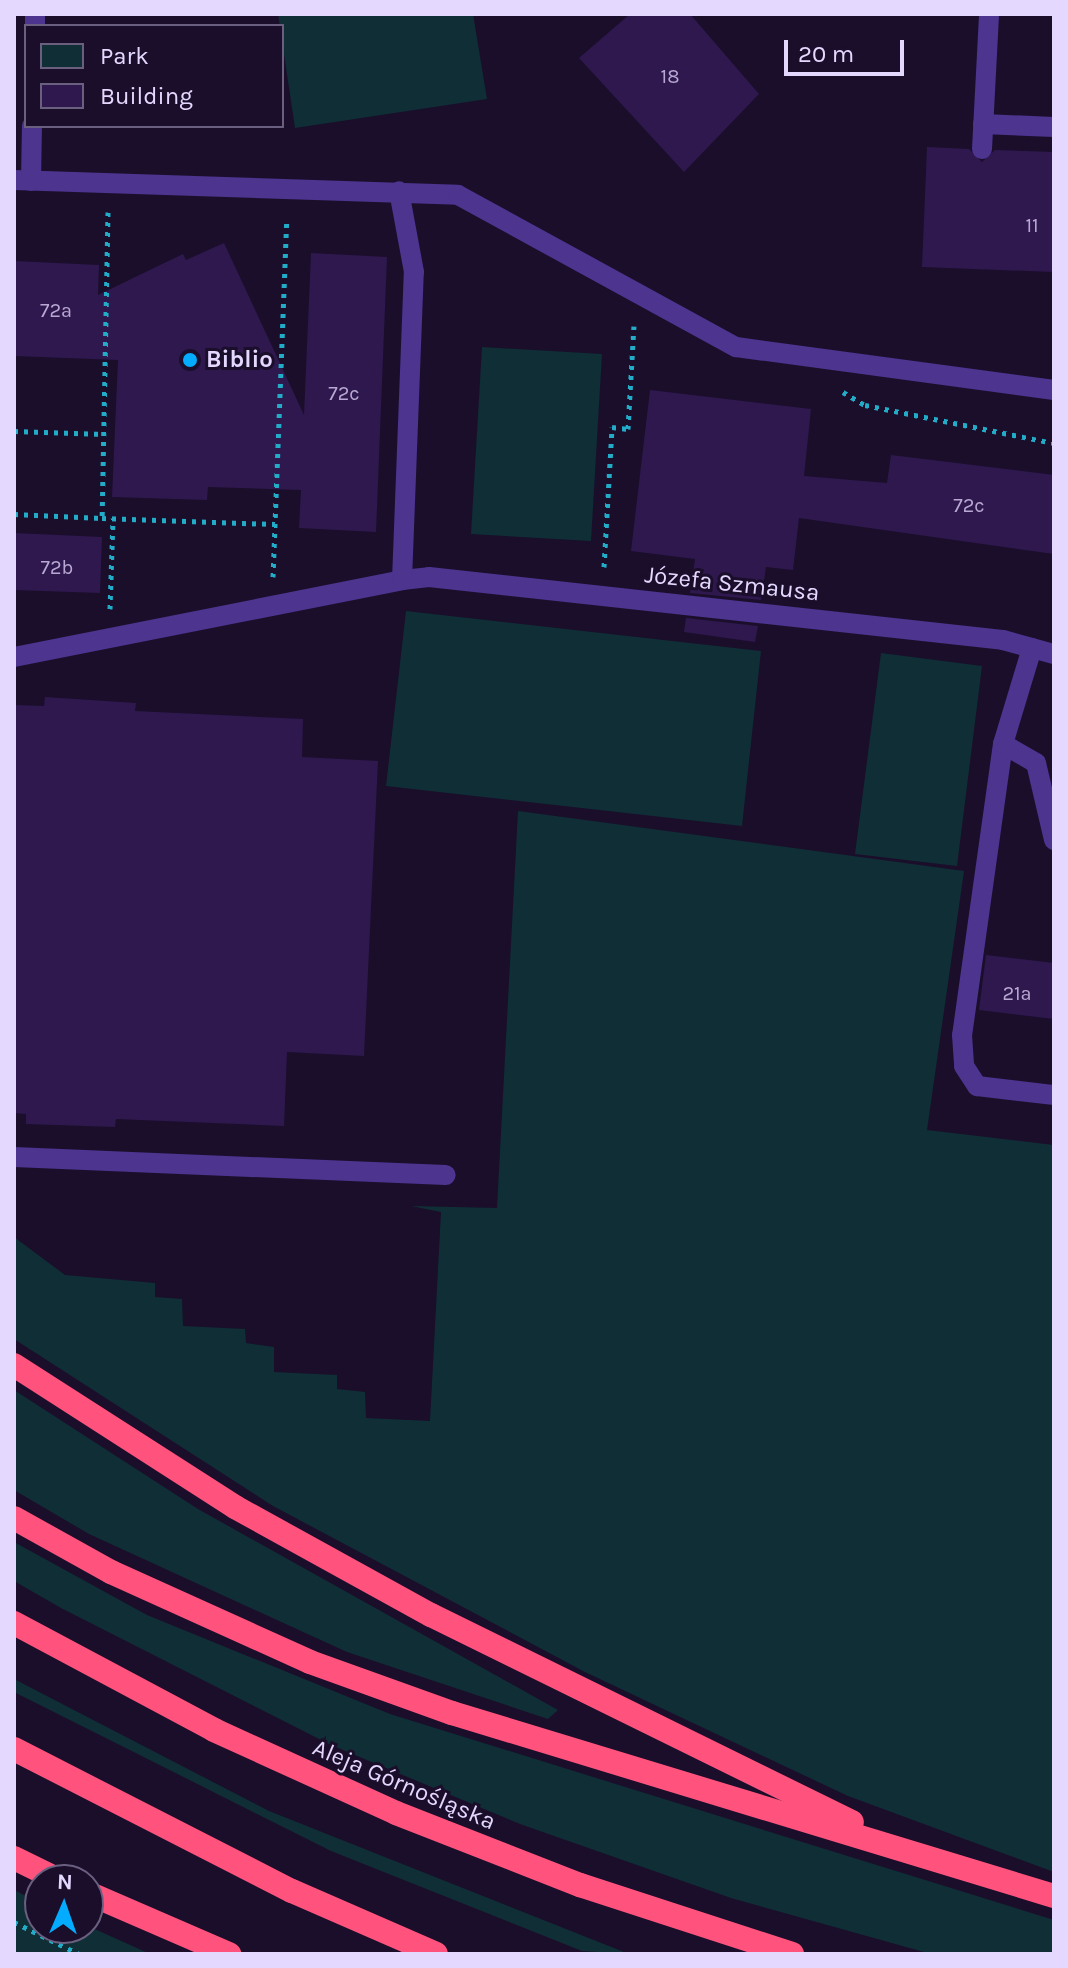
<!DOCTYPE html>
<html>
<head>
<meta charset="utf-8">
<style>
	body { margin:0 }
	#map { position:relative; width:1068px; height:1968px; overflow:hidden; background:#1a0e2b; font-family:Karla,sans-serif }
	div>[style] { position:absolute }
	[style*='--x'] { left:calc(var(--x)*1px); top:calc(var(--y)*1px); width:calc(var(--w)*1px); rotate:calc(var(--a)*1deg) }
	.green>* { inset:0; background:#102e36 }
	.building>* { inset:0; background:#2f184e }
	.path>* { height:5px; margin-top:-2.5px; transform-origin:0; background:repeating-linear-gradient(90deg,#22acc8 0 4px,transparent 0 10px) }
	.service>* { height:20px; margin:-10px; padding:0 10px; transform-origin:10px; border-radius:10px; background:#4c348f }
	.motorway>* { height:24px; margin:-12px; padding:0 12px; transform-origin:12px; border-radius:12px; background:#ff537d }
	.dots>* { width:22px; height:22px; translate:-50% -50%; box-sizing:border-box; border:4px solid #1a0e2b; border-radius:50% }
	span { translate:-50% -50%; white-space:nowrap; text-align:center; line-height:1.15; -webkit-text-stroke:6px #1a0e2b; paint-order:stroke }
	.number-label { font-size:20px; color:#b8a8d3 }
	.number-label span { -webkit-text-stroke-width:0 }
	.poi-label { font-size:24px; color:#e5d8ff; font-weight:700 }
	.left { translate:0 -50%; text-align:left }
	.street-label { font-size:24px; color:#e5d8ff }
	.frame { position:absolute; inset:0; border:16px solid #e5d8ff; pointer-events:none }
	.legend { position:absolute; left:24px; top:24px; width:260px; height:104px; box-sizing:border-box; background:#1a0e2b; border:2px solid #6b5f80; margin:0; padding:10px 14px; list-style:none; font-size:24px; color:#e5d8ff }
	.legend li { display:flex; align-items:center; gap:16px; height:40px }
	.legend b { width:40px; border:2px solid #6b5f80 }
	.north { position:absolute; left:24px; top:1864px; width:80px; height:80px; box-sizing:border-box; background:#1a0e2b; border:2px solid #6b5f80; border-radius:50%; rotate:2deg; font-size:22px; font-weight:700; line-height:32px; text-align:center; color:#e5d8ff }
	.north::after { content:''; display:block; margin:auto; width:28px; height:36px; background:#04acff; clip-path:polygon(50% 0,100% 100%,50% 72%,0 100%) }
	.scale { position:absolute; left:784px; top:40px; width:120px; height:36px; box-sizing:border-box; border:4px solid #e5d8ff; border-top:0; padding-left:10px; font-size:24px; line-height:28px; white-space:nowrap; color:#e5d8ff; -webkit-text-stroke:6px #1a0e2b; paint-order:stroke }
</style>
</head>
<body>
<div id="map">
	<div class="green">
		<i style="clip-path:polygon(278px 14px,473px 14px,487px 99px,295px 128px)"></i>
		<i style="clip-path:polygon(482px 347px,602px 354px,591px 541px,471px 534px)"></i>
		<i style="clip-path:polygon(406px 611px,761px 651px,742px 826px,386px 786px)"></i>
		<i style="clip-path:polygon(881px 653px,982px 666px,957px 866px,855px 854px)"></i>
		<i style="clip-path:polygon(518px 811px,964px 871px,927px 1130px,1054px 1145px,1054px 1872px,848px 1796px,585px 1672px,273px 1506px,14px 1339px,14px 1237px,65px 1275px,155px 1283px,155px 1297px,182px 1299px,183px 1326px,245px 1329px,246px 1343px,274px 1347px,274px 1372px,337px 1375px,337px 1389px,365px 1392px,366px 1418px,430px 1421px,441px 1212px,411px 1206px,497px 1208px)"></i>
		<i style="clip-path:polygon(14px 1390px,198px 1509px,558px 1710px,548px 1719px,347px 1652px,89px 1534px,14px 1490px)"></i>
		<i style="clip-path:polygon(14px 1542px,147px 1615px,390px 1714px,1054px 1920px,1054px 1954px,931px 1954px,731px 1898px,520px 1824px,331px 1745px,61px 1608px,14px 1581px)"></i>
		<i style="clip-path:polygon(14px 1679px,269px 1811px,629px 1954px,582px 1951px,331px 1851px,14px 1692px)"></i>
		<i style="clip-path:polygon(14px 1890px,40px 1903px,40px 1928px,88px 1926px,150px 1954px,14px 1954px)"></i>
	</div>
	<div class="building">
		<i style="clip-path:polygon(630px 14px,690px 14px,759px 94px,684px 172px,579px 58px)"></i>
		<i style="clip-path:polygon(927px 147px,969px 149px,982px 162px,995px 150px,1054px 152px,1054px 272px,922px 267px)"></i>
		<i style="clip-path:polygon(224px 243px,304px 415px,311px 253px,387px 257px,376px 532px,299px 528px,301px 490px,208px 487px,207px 500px,112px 497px,118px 360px,14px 356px,14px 261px,99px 265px,98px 295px,183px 254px,186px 260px)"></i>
		<i style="clip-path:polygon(650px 390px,811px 409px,804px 476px,887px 483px,891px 455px,1054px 475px,1054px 554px,799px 518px,793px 570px,766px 567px,761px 600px,690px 593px,695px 559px,631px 551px)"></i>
		<i style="clip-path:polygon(14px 533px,102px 537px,100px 593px,14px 590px)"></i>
		<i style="clip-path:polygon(686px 618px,758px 626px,755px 642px,684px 632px)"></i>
		<i style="clip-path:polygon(45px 697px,136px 703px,135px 711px,303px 719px,302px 757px,378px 761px,364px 1056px,287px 1052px,284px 1126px,116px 1119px,115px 1127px,26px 1124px,26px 1114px,14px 1113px,14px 705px,44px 706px)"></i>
		<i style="clip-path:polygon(986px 955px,1054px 963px,1054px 1019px,979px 1010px)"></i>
	</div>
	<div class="path">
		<i style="--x:108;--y:212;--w:306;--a:91.1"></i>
		<i style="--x:102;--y:518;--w:173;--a:2"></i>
		<i style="--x:843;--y:392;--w:26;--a:31"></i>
		<i style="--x:865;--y:405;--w:193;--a:11.4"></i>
		<i style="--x:14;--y:431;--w:90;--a:1.9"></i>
		<i style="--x:14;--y:514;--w:88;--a:2.6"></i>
		<i style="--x:604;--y:567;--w:140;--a:-86.7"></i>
		<i style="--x:612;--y:427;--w:16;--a:7"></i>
		<i style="--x:628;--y:429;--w:103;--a:-86.7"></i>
		<i style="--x:273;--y:577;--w:358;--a:-87.8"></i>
		<i style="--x:110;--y:609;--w:91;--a:-88.1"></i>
		<i style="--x:14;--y:1922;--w:72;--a:26.2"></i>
	</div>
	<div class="service">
		<i style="--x:35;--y:26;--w:12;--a:-90"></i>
		<i style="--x:983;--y:124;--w:71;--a:2.4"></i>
		<i style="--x:982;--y:149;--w:135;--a:-87"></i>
		<i style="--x:14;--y:180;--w:444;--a:1.9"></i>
		<i style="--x:458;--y:195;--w:317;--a:28.7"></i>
		<i style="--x:736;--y:347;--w:321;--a:7.7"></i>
		<i style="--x:31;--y:181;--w:55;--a:-89"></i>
		<i style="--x:402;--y:580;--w:27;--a:-6"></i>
		<i style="--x:429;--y:577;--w:577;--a:6.26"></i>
		<i style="--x:1003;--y:640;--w:53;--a:15.4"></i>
		<i style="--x:1032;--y:648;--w:100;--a:106.8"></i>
		<i style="--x:1003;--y:744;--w:294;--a:98"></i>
		<i style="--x:962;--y:1035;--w:31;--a:86"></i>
		<i style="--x:964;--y:1066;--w:24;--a:57"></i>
		<i style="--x:977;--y:1086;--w:78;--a:6.7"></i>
		<i style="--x:14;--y:657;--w:396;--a:-11.2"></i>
		<i style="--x:402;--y:580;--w:308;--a:-87.8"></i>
		<i style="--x:414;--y:272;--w:82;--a:-100.5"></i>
		<i style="--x:1003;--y:744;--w:38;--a:30"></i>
		<i style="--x:1036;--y:763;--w:79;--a:76.8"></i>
		<i style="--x:14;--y:1157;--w:432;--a:2.4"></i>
	</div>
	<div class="motorway">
		<i style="--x:14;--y:1365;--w:263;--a:32.7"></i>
		<i style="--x:235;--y:1507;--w:224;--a:28.9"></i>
		<i style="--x:431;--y:1615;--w:469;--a:26.2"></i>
		<i style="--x:14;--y:1518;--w:111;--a:29.1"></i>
		<i style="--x:111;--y:1572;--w:218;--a:24.3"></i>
		<i style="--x:310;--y:1662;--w:151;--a:19.8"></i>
		<i style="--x:452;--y:1713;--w:629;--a:16.91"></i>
		<i style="--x:14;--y:1623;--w:227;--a:28.1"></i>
		<i style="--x:214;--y:1730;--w:200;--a:24.5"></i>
		<i style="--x:396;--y:1813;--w:198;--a:21.4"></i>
		<i style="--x:580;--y:1885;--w:223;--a:18"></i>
		<i style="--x:14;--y:1749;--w:312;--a:27.1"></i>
		<i style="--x:292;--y:1891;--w:157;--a:23.6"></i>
		<i style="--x:14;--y:1858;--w:50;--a:26.1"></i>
		<i style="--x:88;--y:1893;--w:154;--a:23.4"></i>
	</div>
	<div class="dots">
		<i style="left:190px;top:360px;background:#04acff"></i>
	</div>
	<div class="number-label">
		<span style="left:670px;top:76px">18</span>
		<span style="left:1032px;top:225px">11</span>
		<span style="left:56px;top:310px">72a</span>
		<span style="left:344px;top:393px">72c</span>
		<span style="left:969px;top:505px">72c</span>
		<span style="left:57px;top:567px">72b</span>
		<span style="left:1017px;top:993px">21a</span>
	</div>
	<div class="poi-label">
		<span class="left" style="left:206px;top:360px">Biblio</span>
	</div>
	<div class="street-label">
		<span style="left:732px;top:584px;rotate:6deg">Józefa Szmausa</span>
		<span style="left:404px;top:1785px;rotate:23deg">Aleja Górnośląska</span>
	</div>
	<div class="frame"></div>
	<ul class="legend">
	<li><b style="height:22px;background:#102e36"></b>Park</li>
	<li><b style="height:22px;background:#2f184e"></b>Building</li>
	</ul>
	<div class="north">N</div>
	<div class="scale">20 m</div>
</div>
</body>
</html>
